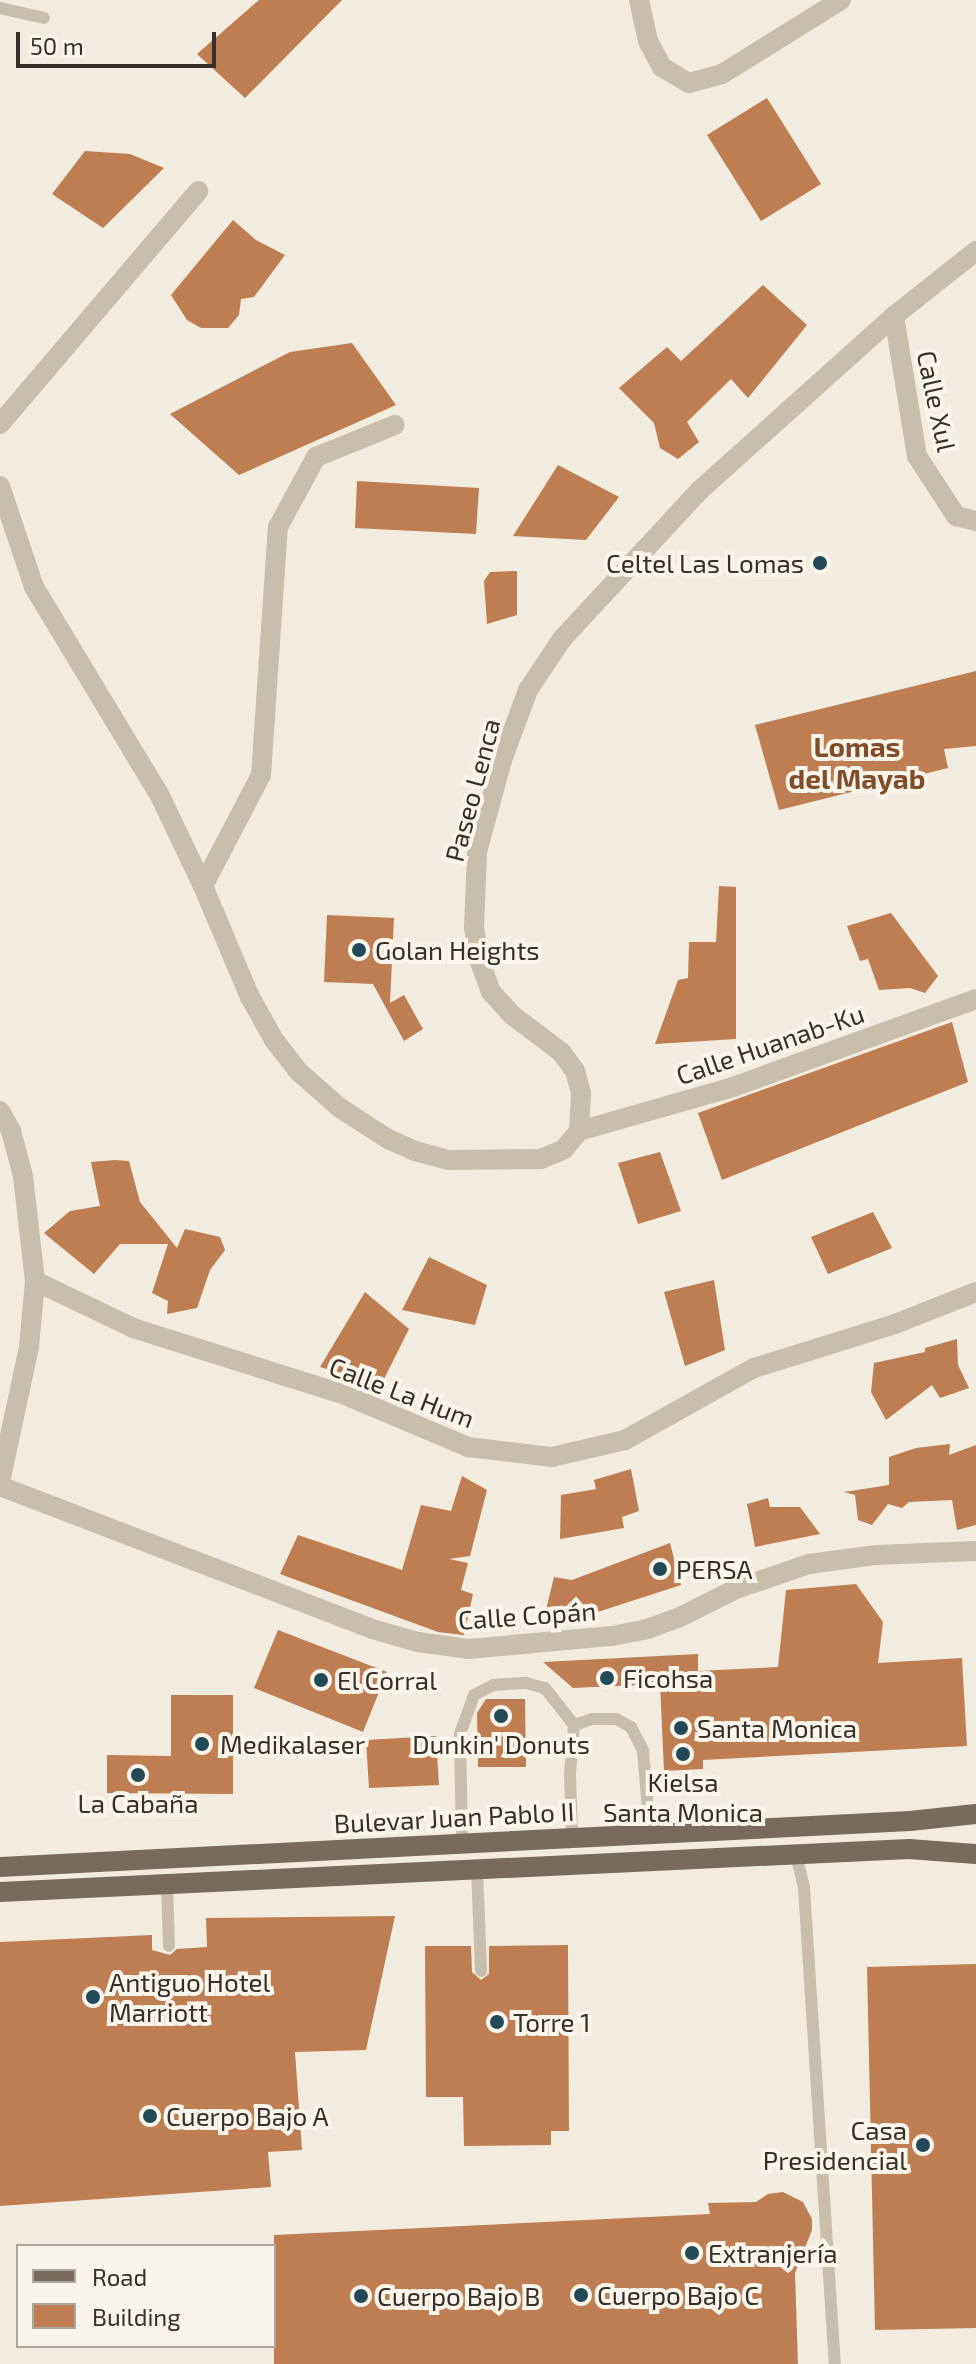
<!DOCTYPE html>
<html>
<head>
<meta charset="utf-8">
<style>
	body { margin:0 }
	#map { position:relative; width:976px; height:2364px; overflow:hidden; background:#f1ecdf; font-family:"Exo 2",sans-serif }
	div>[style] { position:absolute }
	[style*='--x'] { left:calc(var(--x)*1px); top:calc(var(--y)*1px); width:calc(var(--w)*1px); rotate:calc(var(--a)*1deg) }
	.building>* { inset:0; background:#be7e51 }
	.lane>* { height:12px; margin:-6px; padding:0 6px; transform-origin:6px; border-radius:6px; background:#c9beab }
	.street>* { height:20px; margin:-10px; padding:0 10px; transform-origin:10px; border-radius:10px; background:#c9beab }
	.primary>* { height:20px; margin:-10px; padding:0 10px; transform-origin:10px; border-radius:10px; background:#786a5c }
	.dots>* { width:22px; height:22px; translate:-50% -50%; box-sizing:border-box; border:4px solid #f9f5eb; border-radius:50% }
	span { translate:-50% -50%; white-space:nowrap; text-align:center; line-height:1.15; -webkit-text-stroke:8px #f9f5eb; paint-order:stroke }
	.street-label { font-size:26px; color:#37302a }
	.poi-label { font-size:26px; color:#37302a }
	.right { translate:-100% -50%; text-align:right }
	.left { translate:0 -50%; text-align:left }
	.neighbourhood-label { font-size:28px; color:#814d29; font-weight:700 }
	.legend { position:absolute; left:16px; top:2244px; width:260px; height:104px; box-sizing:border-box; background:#f9f5eb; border:2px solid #aba69e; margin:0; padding:10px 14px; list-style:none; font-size:24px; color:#37302a }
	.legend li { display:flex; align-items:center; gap:16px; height:40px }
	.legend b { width:40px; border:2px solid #aba69e }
	.scale { position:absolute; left:16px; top:32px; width:200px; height:36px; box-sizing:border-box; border:4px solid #37302a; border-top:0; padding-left:10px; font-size:24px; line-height:28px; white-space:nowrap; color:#37302a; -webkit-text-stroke:6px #f9f5eb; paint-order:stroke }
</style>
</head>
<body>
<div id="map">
	<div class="building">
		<i style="clip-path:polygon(259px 0,342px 0,245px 98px,197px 54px)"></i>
		<i style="clip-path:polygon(767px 98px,821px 184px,761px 221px,707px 135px)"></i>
		<i style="clip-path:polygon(85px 151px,130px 154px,164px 168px,103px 228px,52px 194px)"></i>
		<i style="clip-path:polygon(233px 220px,256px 240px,285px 255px,254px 297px,241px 299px,239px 315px,228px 328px,201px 328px,187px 320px,171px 295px)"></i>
		<i style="clip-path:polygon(763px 285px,807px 325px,748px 398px,731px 379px,687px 422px,699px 442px,678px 459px,660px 448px,654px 423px,619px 388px,667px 347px,681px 361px)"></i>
		<i style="clip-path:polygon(352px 343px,396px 405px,239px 475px,170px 414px,290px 352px)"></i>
		<i style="clip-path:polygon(558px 465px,619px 497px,586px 540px,513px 536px)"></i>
		<i style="clip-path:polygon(357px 481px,479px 488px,476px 534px,355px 528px)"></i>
		<i style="clip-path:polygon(517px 571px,517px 615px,487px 624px,484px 581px,490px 572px)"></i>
		<i style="clip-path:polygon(976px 671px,976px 746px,944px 749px,948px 768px,779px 810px,755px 725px)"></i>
		<i style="clip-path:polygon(719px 886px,736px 887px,736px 1039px,655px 1044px,678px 980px,688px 978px,689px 942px,716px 942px)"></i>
		<i style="clip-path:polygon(891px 913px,938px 976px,925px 993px,910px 988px,879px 990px,868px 959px,860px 961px,847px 926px)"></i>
		<i style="clip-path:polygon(327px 915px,394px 918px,390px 1003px,404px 995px,423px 1029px,404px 1041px,373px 984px,324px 982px)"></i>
		<i style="clip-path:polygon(952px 1022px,968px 1082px,722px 1180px,698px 1113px)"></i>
		<i style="clip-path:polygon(660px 1152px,681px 1211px,638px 1224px,618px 1163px)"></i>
		<i style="clip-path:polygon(115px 1160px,129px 1161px,140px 1202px,177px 1248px,185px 1229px,220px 1237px,225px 1250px,210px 1270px,197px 1308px,167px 1314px,168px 1301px,152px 1293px,168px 1244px,120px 1244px,94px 1274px,44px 1233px,70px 1211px,100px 1206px,91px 1162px)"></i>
		<i style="clip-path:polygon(873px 1212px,892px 1248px,828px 1274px,811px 1237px)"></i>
		<i style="clip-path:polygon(429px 1257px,487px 1285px,475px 1325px,402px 1310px)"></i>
		<i style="clip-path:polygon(714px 1280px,725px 1350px,685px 1366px,664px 1292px)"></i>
		<i style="clip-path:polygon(365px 1292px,409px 1329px,381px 1385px,320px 1367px)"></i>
		<i style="clip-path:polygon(957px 1339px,958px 1365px,969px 1388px,940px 1398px,932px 1385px,886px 1420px,871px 1392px,874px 1363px,925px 1352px,925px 1348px)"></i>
		<i style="clip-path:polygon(950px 1444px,949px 1455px,976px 1445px,976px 1525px,957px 1530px,952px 1500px,909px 1502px,902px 1508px,888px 1504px,872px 1525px,858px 1520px,855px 1495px,844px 1492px,889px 1485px,889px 1457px,916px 1448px)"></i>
		<i style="clip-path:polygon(631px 1469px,639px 1511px,622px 1517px,624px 1528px,560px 1539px,561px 1495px,596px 1489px,594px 1480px)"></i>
		<i style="clip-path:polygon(462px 1476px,487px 1490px,470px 1556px,449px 1559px,468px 1563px,461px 1590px,473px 1594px,464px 1635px,438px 1632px,280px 1574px,298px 1535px,402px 1570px,421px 1505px,451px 1511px)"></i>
		<i style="clip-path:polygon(768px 1498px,770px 1507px,800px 1507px,820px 1534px,755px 1547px,747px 1504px)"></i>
		<i style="clip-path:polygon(670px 1543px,681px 1585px,573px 1620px,545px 1614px,554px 1577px,572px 1580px)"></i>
		<i style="clip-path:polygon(856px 1584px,883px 1622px,878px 1663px,962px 1658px,967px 1746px,703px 1760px,703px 1769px,664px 1771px,660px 1684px,573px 1688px,543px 1662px,698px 1654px,698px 1671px,778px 1667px,786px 1590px)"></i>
		<i style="clip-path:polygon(278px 1630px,387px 1672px,363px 1732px,254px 1688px)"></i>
		<i style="clip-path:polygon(171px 1695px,233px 1695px,233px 1794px,107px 1793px,107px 1755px,171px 1756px)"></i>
		<i style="clip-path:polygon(486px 1699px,525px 1699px,526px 1767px,478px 1767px,477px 1713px)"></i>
		<i style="clip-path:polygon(436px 1736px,439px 1785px,369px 1788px,366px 1740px)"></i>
		<i style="clip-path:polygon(395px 1916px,366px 2050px,295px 2052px,302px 2150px,268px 2152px,271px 2187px,0 2206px,0 1942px,152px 1935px,152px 1950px,170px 1955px,177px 1949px,207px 1947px,206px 1918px)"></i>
		<i style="clip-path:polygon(568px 1945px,569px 2131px,551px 2131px,551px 2145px,464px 2146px,463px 2097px,426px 2097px,425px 1946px,471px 1946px,472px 1972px,481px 1980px,489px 1974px,489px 1946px)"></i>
		<i style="clip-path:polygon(976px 1964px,976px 2328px,875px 2330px,867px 1967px)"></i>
		<i style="clip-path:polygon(783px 2192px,803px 2202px,812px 2219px,812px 2230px,795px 2273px,798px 2364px,274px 2364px,274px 2235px,710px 2214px,708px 2203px,756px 2202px,768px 2194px)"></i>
	</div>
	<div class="lane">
		<i style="--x:0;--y:8;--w:45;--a:12.8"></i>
		<i style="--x:572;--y:1837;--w:64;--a:-91.8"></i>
		<i style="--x:570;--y:1773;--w:48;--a:-85.2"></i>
		<i style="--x:574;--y:1725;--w:19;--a:-18"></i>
		<i style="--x:592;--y:1719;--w:24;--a:0"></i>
		<i style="--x:616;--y:1719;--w:17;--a:28"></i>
		<i style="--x:631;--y:1727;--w:27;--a:63"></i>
		<i style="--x:643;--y:1751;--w:82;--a:85.1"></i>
		<i style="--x:462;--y:1843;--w:109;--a:-91.1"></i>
		<i style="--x:460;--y:1734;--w:41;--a:-70.3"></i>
		<i style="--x:474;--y:1695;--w:22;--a:-27"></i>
		<i style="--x:494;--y:1685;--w:32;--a:-4"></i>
		<i style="--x:526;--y:1683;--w:20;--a:15"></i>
		<i style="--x:545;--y:1688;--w:47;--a:51.9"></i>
		<i style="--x:796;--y:1855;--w:34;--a:76"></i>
		<i style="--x:804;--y:1888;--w:477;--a:86.3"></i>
		<i style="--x:477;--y:1870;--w:101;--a:87.7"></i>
		<i style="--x:167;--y:1884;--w:62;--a:88.2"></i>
	</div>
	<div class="street">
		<i style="--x:639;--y:0;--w:42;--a:77.6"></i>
		<i style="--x:648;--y:41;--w:30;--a:62"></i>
		<i style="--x:662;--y:67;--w:31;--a:31"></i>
		<i style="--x:689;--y:83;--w:34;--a:-15"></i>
		<i style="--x:722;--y:74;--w:140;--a:-31.9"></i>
		<i style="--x:894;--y:316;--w:142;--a:80.7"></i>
		<i style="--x:917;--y:456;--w:72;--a:57"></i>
		<i style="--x:956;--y:516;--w:21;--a:14"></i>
		<i style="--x:0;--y:424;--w:306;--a:-49.6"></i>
		<i style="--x:0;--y:486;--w:107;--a:71.4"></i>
		<i style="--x:34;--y:587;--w:244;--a:58.9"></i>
		<i style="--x:160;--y:796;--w:100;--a:64.5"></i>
		<i style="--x:203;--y:886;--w:121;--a:67.1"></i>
		<i style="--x:250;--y:997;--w:49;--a:60.8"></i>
		<i style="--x:274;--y:1040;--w:41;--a:52"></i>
		<i style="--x:299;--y:1072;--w:55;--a:41.3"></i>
		<i style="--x:340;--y:1108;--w:57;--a:32.9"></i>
		<i style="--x:388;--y:1139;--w:30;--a:24"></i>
		<i style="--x:415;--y:1151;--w:34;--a:15"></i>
		<i style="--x:448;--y:1160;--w:93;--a:-0.6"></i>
		<i style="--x:541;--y:1159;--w:25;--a:-23"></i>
		<i style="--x:564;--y:1149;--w:23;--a:-50"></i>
		<i style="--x:579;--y:1131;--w:38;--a:-87"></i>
		<i style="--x:581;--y:1093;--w:23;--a:-105"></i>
		<i style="--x:575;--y:1071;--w:24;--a:-126"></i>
		<i style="--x:561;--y:1052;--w:61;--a:-142.9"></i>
		<i style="--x:512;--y:1015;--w:31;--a:-132"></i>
		<i style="--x:491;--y:992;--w:35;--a:-110"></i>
		<i style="--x:479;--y:959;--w:31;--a:-99"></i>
		<i style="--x:474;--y:928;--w:76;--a:-87.7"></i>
		<i style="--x:477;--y:852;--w:95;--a:-74.8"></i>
		<i style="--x:502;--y:760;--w:75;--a:-69.6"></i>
		<i style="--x:528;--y:690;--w:61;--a:-56.3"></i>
		<i style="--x:562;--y:639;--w:202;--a:-47.2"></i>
		<i style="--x:699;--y:491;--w:262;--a:-41.9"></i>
		<i style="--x:894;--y:316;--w:105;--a:-38.4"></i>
		<i style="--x:203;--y:886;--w:125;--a:-62.4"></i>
		<i style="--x:261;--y:775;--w:249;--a:-86.1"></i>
		<i style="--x:278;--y:527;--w:80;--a:-61.5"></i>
		<i style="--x:316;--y:457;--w:85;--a:-22.1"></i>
		<i style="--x:0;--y:1111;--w:23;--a:61"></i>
		<i style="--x:11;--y:1131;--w:47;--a:75.1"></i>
		<i style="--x:23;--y:1176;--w:106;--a:83.5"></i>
		<i style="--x:35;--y:1281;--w:66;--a:95.2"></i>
		<i style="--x:29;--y:1347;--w:138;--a:102.1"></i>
		<i style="--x:579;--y:1131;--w:160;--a:-15.9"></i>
		<i style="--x:733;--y:1087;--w:258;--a:-19.9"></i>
		<i style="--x:35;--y:1281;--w:109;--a:25.6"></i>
		<i style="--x:133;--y:1328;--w:222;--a:17.5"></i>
		<i style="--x:345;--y:1395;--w:134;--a:22.9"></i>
		<i style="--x:468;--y:1447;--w:85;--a:6.8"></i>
		<i style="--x:552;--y:1457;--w:75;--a:-13.1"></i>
		<i style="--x:625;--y:1440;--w:148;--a:-29.2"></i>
		<i style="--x:754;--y:1368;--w:148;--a:-17.3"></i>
		<i style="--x:895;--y:1324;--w:87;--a:-21.6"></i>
		<i style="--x:0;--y:1486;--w:399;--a:21"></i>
		<i style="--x:372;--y:1629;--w:48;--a:15.8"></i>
		<i style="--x:418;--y:1642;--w:50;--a:8"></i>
		<i style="--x:468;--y:1649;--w:145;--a:-5.2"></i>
		<i style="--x:612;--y:1636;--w:36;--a:-11"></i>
		<i style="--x:647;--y:1629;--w:35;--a:-20"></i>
		<i style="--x:680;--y:1617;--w:63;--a:-26.6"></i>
		<i style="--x:736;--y:1589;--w:77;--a:-18.9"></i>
		<i style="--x:809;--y:1564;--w:68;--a:-7.7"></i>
		<i style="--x:876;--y:1555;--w:100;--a:-2.3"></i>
	</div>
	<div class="primary">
		<i style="--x:0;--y:1867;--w:911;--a:-2.89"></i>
		<i style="--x:910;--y:1821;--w:66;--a:-6.1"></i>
		<i style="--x:0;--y:1892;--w:910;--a:-2.71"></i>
		<i style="--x:909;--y:1849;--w:67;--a:4.3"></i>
	</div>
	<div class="dots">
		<i style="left:820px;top:563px;background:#224956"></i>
		<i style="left:359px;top:950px;background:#224956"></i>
		<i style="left:660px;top:1569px;background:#224956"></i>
		<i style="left:607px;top:1678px;background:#224956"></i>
		<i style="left:321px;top:1680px;background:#224956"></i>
		<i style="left:501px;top:1716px;background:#224956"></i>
		<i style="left:681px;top:1728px;background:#224956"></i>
		<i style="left:202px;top:1744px;background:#224956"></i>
		<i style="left:683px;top:1754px;background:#224956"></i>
		<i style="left:138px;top:1775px;background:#224956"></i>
		<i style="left:93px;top:1997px;background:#224956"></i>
		<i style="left:497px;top:2022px;background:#224956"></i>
		<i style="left:150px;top:2116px;background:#224956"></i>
		<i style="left:923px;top:2145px;background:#224956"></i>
		<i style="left:692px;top:2253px;background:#224956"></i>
		<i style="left:581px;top:2295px;background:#224956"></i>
		<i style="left:361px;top:2296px;background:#224956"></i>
	</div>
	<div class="street-label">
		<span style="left:937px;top:401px;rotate:78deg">Calle Xul</span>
		<span style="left:472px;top:790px;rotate:-75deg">Paseo Lenca</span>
		<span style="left:770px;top:1044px;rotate:-19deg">Calle Huanab-Ku</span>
		<span style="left:402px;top:1392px;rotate:21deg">Calle La Hum</span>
		<span style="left:527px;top:1615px;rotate:-4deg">Calle Copán</span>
		<span style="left:454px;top:1817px;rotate:-3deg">Bulevar Juan Pablo II</span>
	</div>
	<div class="poi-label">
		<span class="right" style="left:804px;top:563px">Celtel Las Lomas</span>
		<span class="left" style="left:375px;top:950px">Golan Heights</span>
		<span class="left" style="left:676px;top:1569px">PERSA</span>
		<span class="left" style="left:623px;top:1678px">Ficohsa</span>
		<span class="left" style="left:337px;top:1680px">El Corral</span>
		<span class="left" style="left:697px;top:1728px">Santa Monica</span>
		<span class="left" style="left:220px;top:1744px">Medikalaser</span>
		<span style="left:501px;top:1744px">Dunkin' Donuts</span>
		<span style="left:683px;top:1797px">Kielsa<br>Santa Monica</span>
		<span style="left:138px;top:1803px">La Cabaña</span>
		<span class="left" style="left:109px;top:1997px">Antiguo Hotel<br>Marriott</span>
		<span class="left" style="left:513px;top:2022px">Torre 1</span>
		<span class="left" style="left:166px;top:2116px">Cuerpo Bajo A</span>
		<span class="right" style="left:907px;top:2145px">Casa<br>Presidencial</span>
		<span class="left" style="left:708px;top:2253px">Extranjería</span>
		<span class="left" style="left:597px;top:2295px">Cuerpo Bajo C</span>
		<span class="left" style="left:377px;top:2296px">Cuerpo Bajo B</span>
	</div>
	<div class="neighbourhood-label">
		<span style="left:857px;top:762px">Lomas<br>del Mayab</span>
	</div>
	<ul class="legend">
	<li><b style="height:10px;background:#786a5c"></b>Road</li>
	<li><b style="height:22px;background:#be7e51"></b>Building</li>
	</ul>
	<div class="scale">50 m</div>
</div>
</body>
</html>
